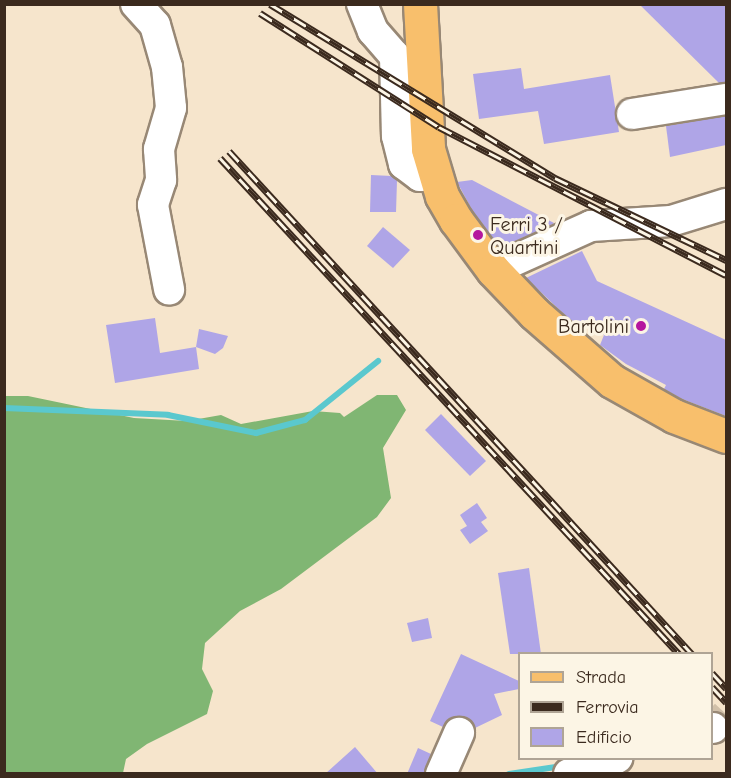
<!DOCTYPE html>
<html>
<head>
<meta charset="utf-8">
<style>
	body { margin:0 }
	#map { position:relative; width:731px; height:778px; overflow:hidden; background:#f6e5cc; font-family:"Comic Neue",sans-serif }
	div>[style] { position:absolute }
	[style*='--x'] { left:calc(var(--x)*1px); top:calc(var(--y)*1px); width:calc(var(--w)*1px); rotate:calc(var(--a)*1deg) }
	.forest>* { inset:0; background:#80b673 }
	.stream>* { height:6px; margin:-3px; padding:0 3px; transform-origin:3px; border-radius:3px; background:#5ac8ce }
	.building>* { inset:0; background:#afa5e7 }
	.minor-tunnel>* { height:30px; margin-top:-15px; transform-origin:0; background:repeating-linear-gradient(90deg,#d1c0a9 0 30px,transparent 0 45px) }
	.roads { filter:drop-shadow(2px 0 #988875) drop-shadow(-2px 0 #988875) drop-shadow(0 2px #988875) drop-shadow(0 -2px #988875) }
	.minor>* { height:30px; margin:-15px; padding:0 15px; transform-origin:15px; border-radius:15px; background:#fff }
	.major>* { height:33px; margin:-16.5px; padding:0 16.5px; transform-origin:16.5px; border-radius:16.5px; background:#f8bf6c }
	.rail>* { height:7px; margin-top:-3.5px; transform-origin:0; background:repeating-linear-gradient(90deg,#fcf5e5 0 14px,#3b2a1e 0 28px); box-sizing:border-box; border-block:2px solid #3b2a1e }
	.dots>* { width:16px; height:16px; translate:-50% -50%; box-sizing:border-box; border:3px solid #fcf5e5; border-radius:50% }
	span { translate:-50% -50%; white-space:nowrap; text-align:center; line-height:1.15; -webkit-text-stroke:6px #fcf5e5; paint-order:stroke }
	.poi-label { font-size:20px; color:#3b2a1e }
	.left { translate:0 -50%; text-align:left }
	.right { translate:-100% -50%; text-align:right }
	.frame { position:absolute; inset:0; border:6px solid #3b2a1e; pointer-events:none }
	.legend { position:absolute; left:518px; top:652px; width:195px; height:108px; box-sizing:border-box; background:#fcf5e5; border:2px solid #afa495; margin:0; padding:8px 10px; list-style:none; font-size:18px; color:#3b2a1e }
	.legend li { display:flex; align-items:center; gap:12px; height:30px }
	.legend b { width:30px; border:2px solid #afa495 }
</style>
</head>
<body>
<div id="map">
	<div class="forest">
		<i style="clip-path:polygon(377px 395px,397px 395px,406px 410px,383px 448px,391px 498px,377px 517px,281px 589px,240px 611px,205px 643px,202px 669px,213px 691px,207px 714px,147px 744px,126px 759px,123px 773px,5px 773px,5px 396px,28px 396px,134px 418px,187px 421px,221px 415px,241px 424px,313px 411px,340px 413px,344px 417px)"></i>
	</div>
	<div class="stream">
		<i style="--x:4;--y:408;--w:164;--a:2.4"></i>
		<i style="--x:168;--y:415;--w:90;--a:11.6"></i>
		<i style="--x:256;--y:433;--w:51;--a:-14.9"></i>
		<i style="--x:305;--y:420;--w:94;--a:-38.9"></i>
		<i style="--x:509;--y:774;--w:54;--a:-8.6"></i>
	</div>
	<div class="building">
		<i style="clip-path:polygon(639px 4px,726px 4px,726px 82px,719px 83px)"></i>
		<i style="clip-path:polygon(521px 68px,524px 89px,610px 75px,619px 132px,544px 144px,538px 111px,479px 119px,473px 74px)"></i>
		<i style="clip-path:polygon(726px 116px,726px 145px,670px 157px,666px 126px)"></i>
		<i style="clip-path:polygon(371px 175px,392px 176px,397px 180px,396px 212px,370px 212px)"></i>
		<i style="clip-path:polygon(472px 180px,554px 223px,553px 224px,500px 248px,472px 210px,457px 182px)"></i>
		<i style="clip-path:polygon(383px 227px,410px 250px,393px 268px,367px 246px)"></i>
		<i style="clip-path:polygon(582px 251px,597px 281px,726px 340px,726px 416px,682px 399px,664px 389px,666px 385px,626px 364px,600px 345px,604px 335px,569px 319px,526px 278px)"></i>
		<i style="clip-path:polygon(155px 318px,160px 353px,196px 347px,199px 369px,115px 383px,106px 325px)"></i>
		<i style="clip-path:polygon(199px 329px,228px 336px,223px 348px,215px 354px,196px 347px)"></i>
		<i style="clip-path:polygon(441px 414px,486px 461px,470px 476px,425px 430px)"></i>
		<i style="clip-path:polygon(477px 503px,487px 518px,481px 522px,488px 531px,470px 544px,460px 530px,467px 526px,460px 515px)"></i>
		<i style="clip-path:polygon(529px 568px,541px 654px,510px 654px,498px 573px)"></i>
		<i style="clip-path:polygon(428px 618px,432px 638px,412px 642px,407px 623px)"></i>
		<i style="clip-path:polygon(461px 654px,519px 681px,519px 689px,494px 694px,502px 715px,475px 728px,466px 718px,458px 716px,443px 727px,430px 721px)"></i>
		<i style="clip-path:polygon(355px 747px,378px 774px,325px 774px)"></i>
		<i style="clip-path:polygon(418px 748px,431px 754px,424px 774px,407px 774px)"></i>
	</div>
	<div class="minor-tunnel">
		<i style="--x:713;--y:728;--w:19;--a:-47"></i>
	</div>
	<div class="roads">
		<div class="minor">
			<i style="--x:136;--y:4;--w:28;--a:48"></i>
			<i style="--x:155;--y:25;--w:44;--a:74.1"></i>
			<i style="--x:167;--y:67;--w:41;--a:84.4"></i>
			<i style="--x:171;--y:108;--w:43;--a:106.3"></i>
			<i style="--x:159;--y:149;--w:31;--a:86"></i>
			<i style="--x:161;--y:180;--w:26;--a:108"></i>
			<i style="--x:153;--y:205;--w:86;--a:79.2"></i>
			<i style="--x:362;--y:4;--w:29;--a:68"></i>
			<i style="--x:373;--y:31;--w:33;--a:49"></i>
			<i style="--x:395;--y:56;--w:80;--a:88.6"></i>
			<i style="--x:397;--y:136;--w:29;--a:76"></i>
			<i style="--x:404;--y:164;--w:20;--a:37"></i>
			<i style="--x:420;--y:176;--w:15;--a:-11"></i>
			<i style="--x:632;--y:114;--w:95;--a:-9.1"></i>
			<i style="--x:493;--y:270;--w:107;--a:-24.2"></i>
			<i style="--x:591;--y:226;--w:80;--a:-3.6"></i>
			<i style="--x:671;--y:221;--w:58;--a:-17.2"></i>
			<i style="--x:712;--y:728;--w:1;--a:0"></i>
			<i style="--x:441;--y:774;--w:45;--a:-66.3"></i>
			<i style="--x:569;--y:774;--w:51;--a:-18.4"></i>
		</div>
		<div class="major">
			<i style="--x:420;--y:4;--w:145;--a:86.8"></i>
			<i style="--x:428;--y:149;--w:49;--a:73.4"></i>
			<i style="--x:442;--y:196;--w:28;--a:60"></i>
			<i style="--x:456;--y:220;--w:62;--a:53.5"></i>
			<i style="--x:493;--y:270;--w:59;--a:46.4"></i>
			<i style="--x:534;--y:313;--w:103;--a:41.1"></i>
			<i style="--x:612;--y:381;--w:71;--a:29.4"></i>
			<i style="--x:674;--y:416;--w:56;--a:21"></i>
		</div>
	</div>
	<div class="rail">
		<i style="--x:270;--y:4;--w:334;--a:31.4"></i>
		<i style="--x:555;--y:178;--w:190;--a:25.6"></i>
		<i style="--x:260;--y:13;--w:212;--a:32.5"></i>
		<i style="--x:439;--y:127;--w:323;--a:27.3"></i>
		<i style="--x:229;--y:151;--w:684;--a:47.37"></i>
		<i style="--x:220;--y:158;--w:676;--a:47.22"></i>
		<i style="--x:712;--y:673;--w:21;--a:47"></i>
		<i style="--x:712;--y:687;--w:21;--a:47"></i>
	</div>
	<div class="dots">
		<i style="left:478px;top:235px;background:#b5179e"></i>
		<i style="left:641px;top:326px;background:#b5179e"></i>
	</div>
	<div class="poi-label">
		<span class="left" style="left:490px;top:236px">Ferri 3 /<br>Quartini</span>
		<span class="right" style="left:629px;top:326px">Bartolini</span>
	</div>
	<div class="frame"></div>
	<ul class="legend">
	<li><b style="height:8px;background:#f8bf6c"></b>Strada</li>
	<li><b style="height:8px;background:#3b2a1e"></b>Ferrovia</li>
	<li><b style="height:16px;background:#afa5e7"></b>Edificio</li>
	</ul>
</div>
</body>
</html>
